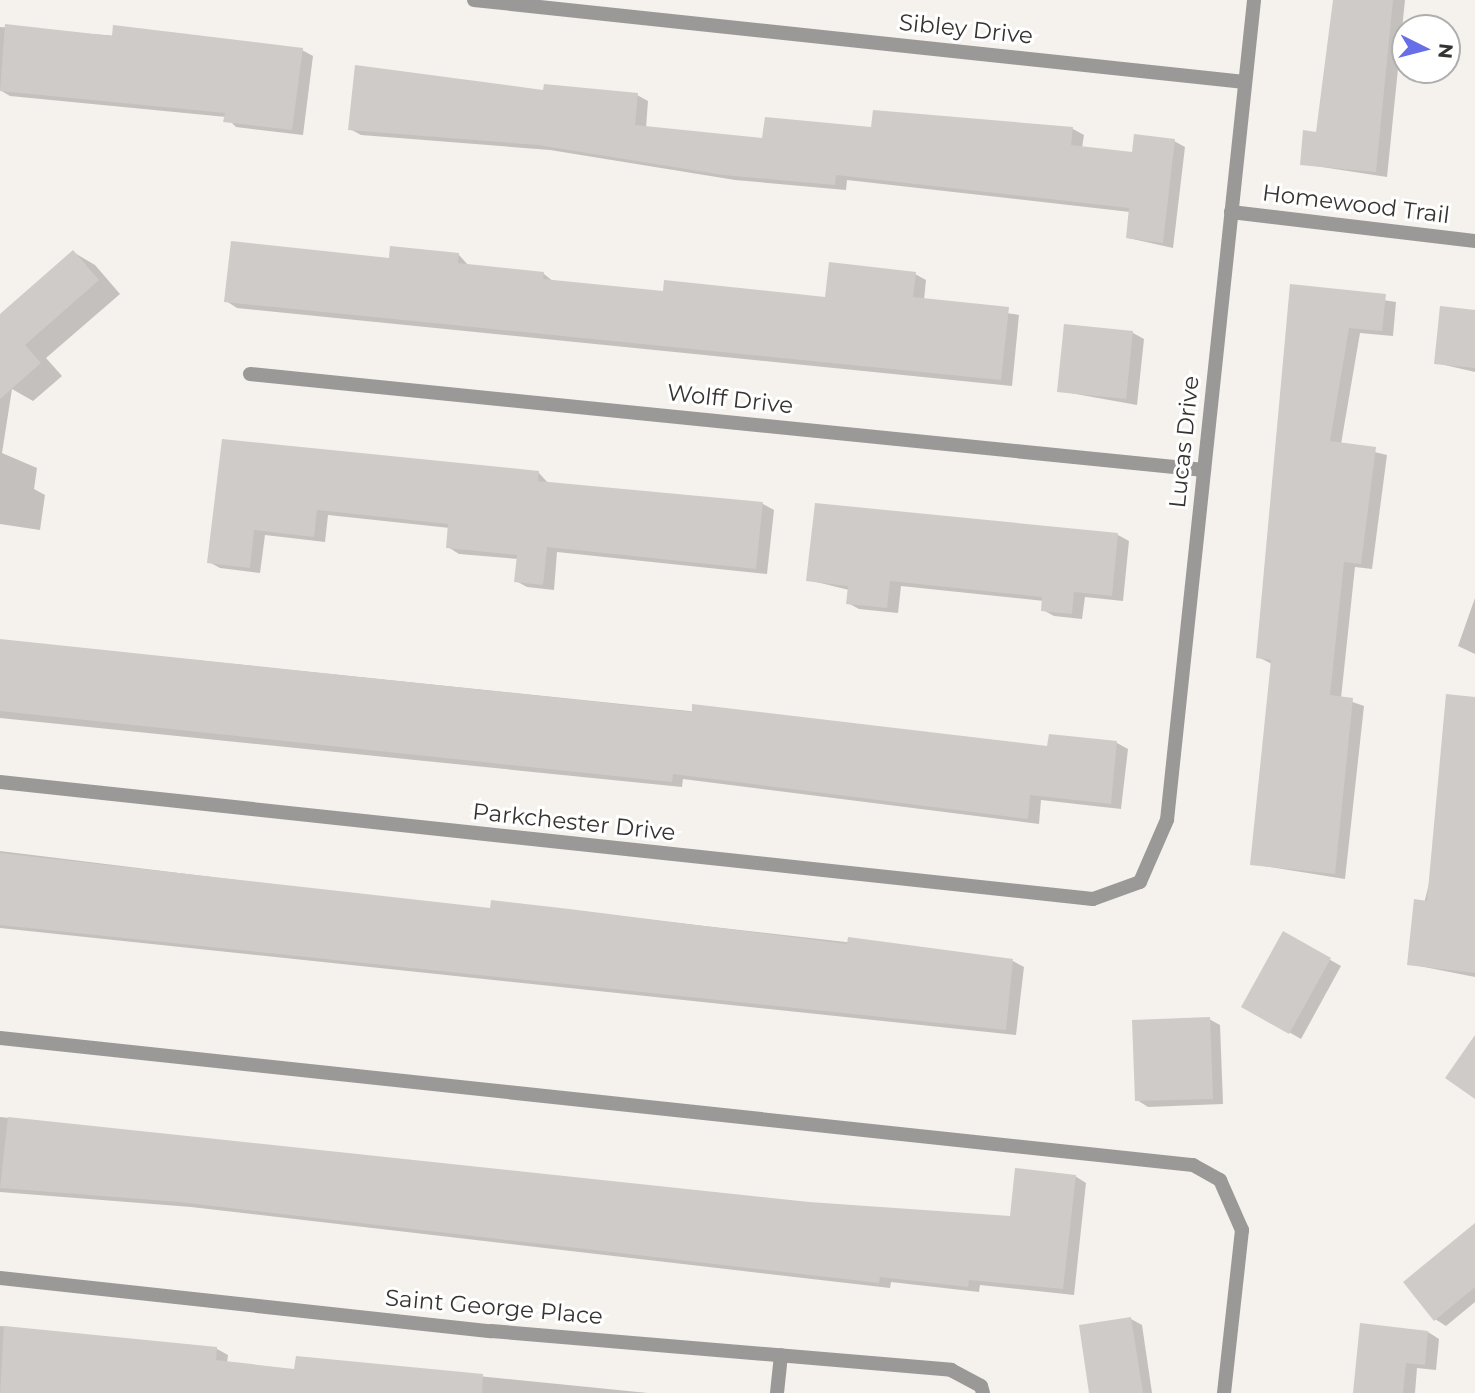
<!DOCTYPE html>
<html>
<head>
<meta charset="utf-8">
<style>
	body { margin:0 }
	#map { position:relative; width:1475px; height:1393px; overflow:hidden; background:#f5f1ed; font-family:Montserrat,sans-serif }
	div>[style] { position:absolute }
	[style*='--x'] { left:calc(var(--x)*1px); top:calc(var(--y)*1px); width:calc(var(--w)*1px); rotate:calc(var(--a)*1deg) }
	.shadow>* { inset:0; background:#0003 }
	.building>* { inset:0; background:#cfcbc8 }
	.service>* { height:14px; margin:-7px; padding:0 7px; transform-origin:7px; border-radius:7px; background:#9a9997 }
	.minor>* { height:14px; margin:-7px; padding:0 7px; transform-origin:7px; border-radius:7px; background:#9a9997 }
	span { translate:-50% -50%; white-space:nowrap; text-align:center; line-height:1.15; -webkit-text-stroke:6px #fff; paint-order:stroke }
	.street-label { font-size:23px; color:#353432 }
	.north { position:absolute; left:1391px; top:14px; width:70px; height:70px; box-sizing:border-box; background:#fff; border:2px solid #aeaead; border-radius:50%; rotate:96deg; font-size:19px; font-weight:700; line-height:28px; text-align:center; color:#353432 }
	.north::after { content:''; display:block; margin:auto; width:24px; height:32px; background:#666fe8; clip-path:polygon(50% 0,100% 100%,50% 72%,0 100%) }
</style>
</head>
<body>
<div id="map">
	<div class="shadow">
		<i style="clip-path:polygon(1335px 0,1405px 0,1387px 177px,1302px 164px,1317px 133px)"></i>
		<i style="clip-path:polygon(0 27px,302px 50px,313px 56px,303px 135px,236px 127px,226px 117px,10px 96px,0 90px)"></i>
		<i style="clip-path:polygon(545px 92px,637px 95px,648px 101px,646px 128px,764px 140px,873px 129px,1073px 129px,1084px 135px,1082px 148px,1134px 153px,1174px 141px,1185px 147px,1173px 248px,1128px 238px,1130px 212px,847px 180px,846px 190px,735px 180px,550px 150px,361px 135px,350px 129px)"></i>
		<i style="clip-path:polygon(391px 247px,459px 255px,469px 266px,544px 274px,554px 282px,664px 293px,826px 299px,915px 274px,926px 280px,924px 300px,1019px 315px,1012px 386px,237px 308px,226px 301px,390px 260px)"></i>
		<i style="clip-path:polygon(73px 252px,95px 265px,120px 294px,46px 358px,62px 376px,33px 401px,12px 389px,2px 453px,37px 468px,34px 489px,45px 495px,40px 530px,0 524px,0 316px)"></i>
		<i style="clip-path:polygon(1291px 286px,1396px 302px,1393px 336px,1360px 333px,1341px 444px,1387px 455px,1372px 569px,1355px 567px,1341px 698px,1364px 706px,1345px 879px,1252px 864px,1272px 664px,1258px 657px)"></i>
		<i style="clip-path:polygon(1475px 312px,1475px 372px,1436px 363px)"></i>
		<i style="clip-path:polygon(1133px 333px,1144px 339px,1137px 405px,1059px 391px)"></i>
		<i style="clip-path:polygon(224px 441px,538px 472px,549px 484px,763px 504px,774px 510px,767px 574px,557px 552px,554px 590px,527px 587px,516px 581px,518px 559px,459px 554px,448px 547px,450px 528px,328px 515px,325px 542px,265px 535px,260px 573px,220px 568px,209px 562px)"></i>
		<i style="clip-path:polygon(816px 505px,1118px 535px,1129px 541px,1123px 601px,1085px 597px,1082px 619px,1054px 616px,1043px 610px,1044px 601px,901px 586px,898px 613px,859px 609px,848px 603px,849px 590px,808px 580px)"></i>
		<i style="clip-path:polygon(1475px 598px,1475px 654px,1458px 646px)"></i>
		<i style="clip-path:polygon(0 640px,1049px 748px,1117px 743px,1128px 749px,1121px 809px,1041px 800px,1039px 824px,683px 779px,682px 787px,0 718px)"></i>
		<i style="clip-path:polygon(1475px 699px,1475px 977px,1409px 964px)"></i>
		<i style="clip-path:polygon(0 851px,389px 899px,492px 910px,493px 902px,1013px 961px,1024px 967px,1016px 1035px,0 928px)"></i>
		<i style="clip-path:polygon(1283px 933px,1341px 966px,1301px 1039px,1243px 1006px)"></i>
		<i style="clip-path:polygon(1209px 1019px,1220px 1025px,1223px 1104px,1148px 1107px,1137px 1100px)"></i>
		<i style="clip-path:polygon(0 1117px,809px 1204px,1011px 1218px,1075px 1176px,1086px 1183px,1074px 1295px,980px 1285px,979px 1292px,891px 1282px,890px 1288px,191px 1207px,0 1192px)"></i>
		<i style="clip-path:polygon(1475px 1232px,1475px 1302px,1446px 1326px,1435px 1319px)"></i>
		<i style="clip-path:polygon(1131px 1319px,1142px 1325px,1152px 1393px,1091px 1393px)"></i>
		<i style="clip-path:polygon(0 1326px,217px 1349px,228px 1355px,227px 1363px,296px 1371px,297px 1358px,648px 1393px,0 1393px)"></i>
		<i style="clip-path:polygon(1428px 1332px,1439px 1339px,1436px 1370px,1417px 1368px,1415px 1393px,1355px 1393px)"></i>
	</div>
	<div class="building">
		<i style="clip-path:polygon(1333px 0,1393px 0,1376px 172px,1300px 165px,1303px 130px,1316px 132px)"></i>
		<i style="clip-path:polygon(5px 24px,112px 36px,113px 25px,303px 48px,292px 130px,223px 122px,225px 113px,0 91px)"></i>
		<i style="clip-path:polygon(355px 65px,543px 90px,544px 84px,638px 93px,635px 125px,762px 138px,765px 117px,871px 127px,873px 110px,1073px 127px,1071px 145px,1132px 152px,1134px 134px,1175px 139px,1163px 243px,1126px 238px,1129px 208px,836px 175px,835px 185px,723px 175px,538px 145px,348px 130px)"></i>
		<i style="clip-path:polygon(231px 241px,389px 258px,390px 246px,459px 253px,458px 263px,544px 272px,543px 279px,663px 291px,664px 280px,825px 297px,829px 262px,916px 272px,913px 297px,1009px 307px,1001px 380px,224px 302px)"></i>
		<i style="clip-path:polygon(73px 250px,99px 280px,25px 345px,41px 363px,0 399px,0 314px)"></i>
		<i style="clip-path:polygon(1290px 284px,1386px 294px,1382px 331px,1349px 328px,1330px 441px,1376px 447px,1361px 564px,1344px 562px,1330px 695px,1353px 698px,1335px 874px,1250px 865px,1271px 660px,1256px 658px)"></i>
		<i style="clip-path:polygon(1440px 306px,1475px 310px,1475px 368px,1434px 364px)"></i>
		<i style="clip-path:polygon(1064px 324px,1133px 331px,1126px 399px,1057px 392px)"></i>
		<i style="clip-path:polygon(222px 439px,539px 471px,538px 481px,763px 502px,756px 569px,547px 547px,543px 585px,514px 582px,517px 555px,446px 548px,448px 524px,317px 510px,314px 537px,254px 530px,250px 568px,207px 563px)"></i>
		<i style="clip-path:polygon(815px 503px,1118px 533px,1112px 596px,1074px 592px,1072px 614px,1041px 611px,1042px 597px,890px 581px,887px 608px,846px 604px,848px 586px,806px 581px)"></i>
		<i style="clip-path:polygon(0 639px,692px 712px,692px 704px,1047px 746px,1049px 734px,1117px 741px,1111px 804px,1030px 795px,1028px 819px,673px 774px,672px 782px,0 711px)"></i>
		<i style="clip-path:polygon(1446px 694px,1475px 697px,1475px 973px,1407px 965px,1414px 899px,1427px 901px)"></i>
		<i style="clip-path:polygon(0 853px,490px 908px,491px 900px,569px 909px,847px 944px,848px 937px,1013px 959px,1006px 1030px,0 925px)"></i>
		<i style="clip-path:polygon(1283px 931px,1331px 958px,1289px 1034px,1241px 1007px)"></i>
		<i style="clip-path:polygon(1210px 1017px,1213px 1099px,1135px 1101px,1132px 1020px)"></i>
		<i style="clip-path:polygon(1475px 1035px,1475px 1099px,1445px 1078px)"></i>
		<i style="clip-path:polygon(8px 1117px,809px 1202px,1010px 1216px,1015px 1168px,1076px 1175px,1063px 1289px,969px 1280px,968px 1287px,880px 1277px,879px 1283px,179px 1202px,0 1188px)"></i>
		<i style="clip-path:polygon(1475px 1223px,1475px 1287px,1434px 1321px,1403px 1282px)"></i>
		<i style="clip-path:polygon(1131px 1317px,1143px 1393px,1089px 1393px,1079px 1325px)"></i>
		<i style="clip-path:polygon(1360px 1323px,1428px 1331px,1425px 1365px,1406px 1363px,1403px 1393px,1353px 1393px)"></i>
		<i style="clip-path:polygon(4px 1326px,217px 1347px,216px 1360px,294px 1369px,296px 1356px,483px 1374px,482px 1393px,0 1393px)"></i>
	</div>
	<div class="service">
		<i style="--x:0;--y:1038;--w:1200;--a:6.08"></i>
		<i style="--x:1193;--y:1165;--w:31;--a:29"></i>
		<i style="--x:1220;--y:1180;--w:55;--a:66.3"></i>
		<i style="--x:1242;--y:1230;--w:164;--a:96.3"></i>
		<i style="--x:777;--y:1393;--w:38;--a:-84"></i>
	</div>
	<div class="minor">
		<i style="--x:474;--y:0;--w:775;--a:6.07"></i>
		<i style="--x:1231;--y:212;--w:246;--a:6.8"></i>
		<i style="--x:250;--y:374;--w:959;--a:5.75"></i>
		<i style="--x:0;--y:782;--w:1099;--a:6.11"></i>
		<i style="--x:1093;--y:899;--w:50;--a:-19.9"></i>
		<i style="--x:1140;--y:882;--w:68;--a:-66.5"></i>
		<i style="--x:1167;--y:820;--w:825;--a:-83.94"></i>
		<i style="--x:0;--y:1278;--w:494;--a:6.2"></i>
		<i style="--x:491;--y:1331;--w:462;--a:4.8"></i>
		<i style="--x:951;--y:1370;--w:34;--a:28"></i>
		<i style="--x:981;--y:1386;--w:7;--a:74"></i>
	</div>
	<div class="street-label">
		<span style="left:966px;top:29px;rotate:6deg">Sibley Drive</span>
		<span style="left:1356px;top:204px;rotate:7deg">Homewood Trail</span>
		<span style="left:730px;top:399px;rotate:6deg">Wolff Drive</span>
		<span style="left:1184px;top:442px;rotate:-84deg">Lucas Drive</span>
		<span style="left:574px;top:822px;rotate:6deg">Parkchester Drive</span>
		<span style="left:494px;top:1307px;rotate:5deg">Saint George Place</span>
	</div>
	<div class="north">N</div>
</div>
</body>
</html>
